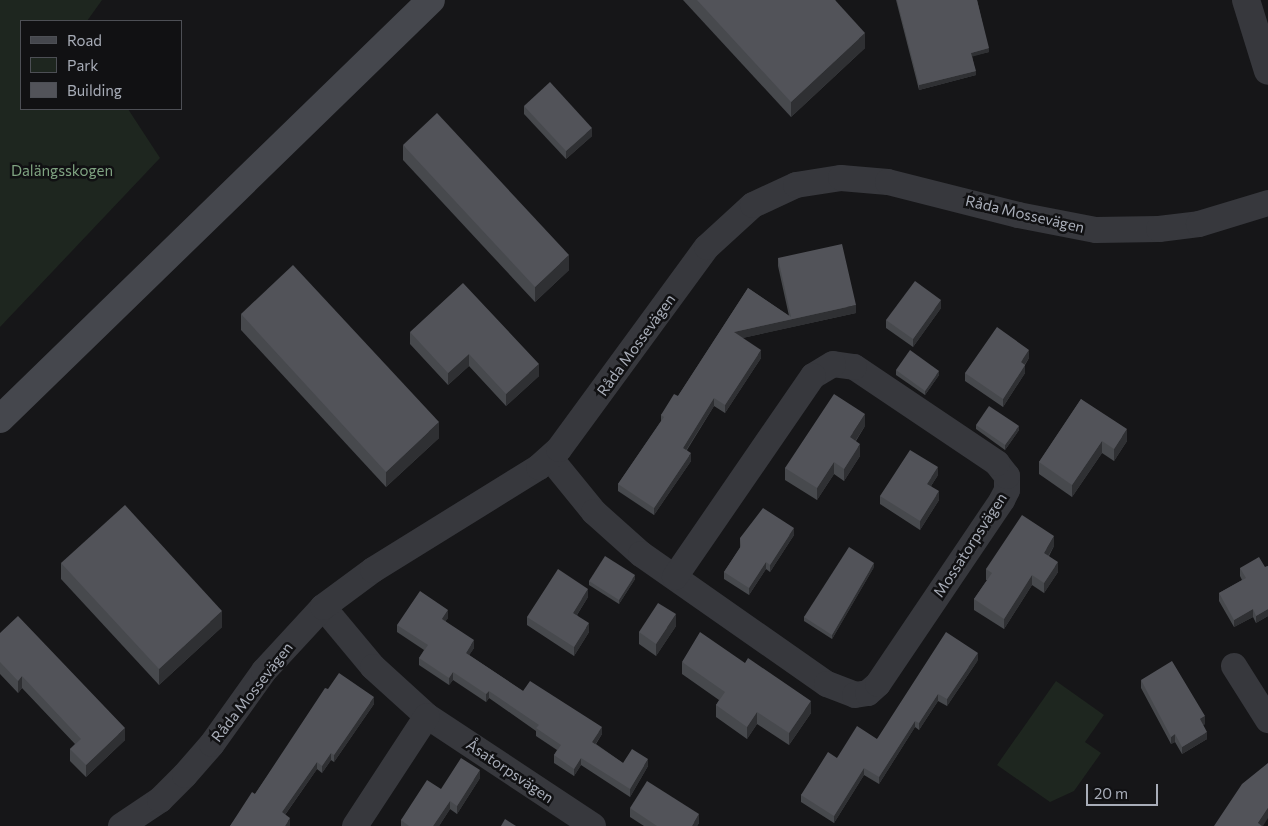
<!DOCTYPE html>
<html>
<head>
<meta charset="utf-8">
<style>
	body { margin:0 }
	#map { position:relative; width:1268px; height:826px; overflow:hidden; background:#161618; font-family:Commissioner,sans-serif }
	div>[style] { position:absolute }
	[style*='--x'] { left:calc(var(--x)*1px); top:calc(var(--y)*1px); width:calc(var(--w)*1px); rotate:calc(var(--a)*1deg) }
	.green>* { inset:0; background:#1e261f }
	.minor>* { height:26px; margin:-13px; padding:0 13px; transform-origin:13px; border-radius:13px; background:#37383d }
	.tertiary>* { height:28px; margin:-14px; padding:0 14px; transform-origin:14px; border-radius:14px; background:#37383d }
	.secondary>* { height:28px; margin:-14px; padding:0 14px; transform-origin:14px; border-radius:14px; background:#45474d }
	.wall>* { inset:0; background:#47494d }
	.shaded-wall>* { inset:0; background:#2f3033 }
	.building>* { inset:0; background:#525359 }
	span { translate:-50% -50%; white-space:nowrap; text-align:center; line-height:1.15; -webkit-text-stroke:5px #111113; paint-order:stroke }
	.park-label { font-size:15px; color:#7fa381 }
	.street-label { font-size:15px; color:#a8adb8 }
	.legend { position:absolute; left:20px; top:20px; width:162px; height:90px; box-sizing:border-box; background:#111113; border:1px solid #4d4f55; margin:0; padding:6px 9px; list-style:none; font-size:15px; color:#a8adb8 }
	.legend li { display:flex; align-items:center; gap:10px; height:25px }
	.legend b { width:25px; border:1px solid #4d4f55 }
	.scale { position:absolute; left:1086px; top:784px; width:72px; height:22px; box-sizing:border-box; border:2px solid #a8adb8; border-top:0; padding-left:6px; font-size:15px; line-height:18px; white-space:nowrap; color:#a8adb8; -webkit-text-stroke:4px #111113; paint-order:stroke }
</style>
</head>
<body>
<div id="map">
	<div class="green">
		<i style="clip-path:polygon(0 0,102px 0,87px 21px,21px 21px,21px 109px,128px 109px,160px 158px,0 327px)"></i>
		<i style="clip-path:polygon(1056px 681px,1104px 715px,1085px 742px,1101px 753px,1074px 791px,1050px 802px,997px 765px)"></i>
	</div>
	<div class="minor">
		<i style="--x:550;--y:458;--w:70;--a:50.8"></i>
		<i style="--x:594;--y:512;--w:63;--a:41.8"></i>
		<i style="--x:641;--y:554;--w:227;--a:35"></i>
		<i style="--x:827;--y:684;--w:30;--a:21"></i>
		<i style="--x:855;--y:695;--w:13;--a:-9"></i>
		<i style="--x:868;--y:693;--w:13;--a:-42"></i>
		<i style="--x:878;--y:684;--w:222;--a:-56"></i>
		<i style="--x:1002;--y:500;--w:11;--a:-63"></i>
		<i style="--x:1007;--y:490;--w:14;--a:-90"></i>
		<i style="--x:1007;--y:476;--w:16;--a:-128"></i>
		<i style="--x:997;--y:463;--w:172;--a:-146.1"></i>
		<i style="--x:854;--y:367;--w:21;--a:-172"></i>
		<i style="--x:833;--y:364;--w:23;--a:149"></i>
		<i style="--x:813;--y:376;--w:244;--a:124.5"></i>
		<i style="--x:323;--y:607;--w:78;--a:50.2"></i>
		<i style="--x:373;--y:667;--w:73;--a:42.2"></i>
		<i style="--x:427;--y:716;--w:199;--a:33.5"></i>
		<i style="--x:1234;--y:666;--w:64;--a:57.8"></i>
		<i style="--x:121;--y:826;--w:47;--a:-33.7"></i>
		<i style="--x:160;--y:800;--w:35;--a:-45"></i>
		<i style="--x:185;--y:775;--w:41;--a:-48.9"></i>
		<i style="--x:212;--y:744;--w:90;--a:-54.5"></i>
		<i style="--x:264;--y:671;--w:87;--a:-47.3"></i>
		<i style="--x:323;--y:607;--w:62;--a:-36.5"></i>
		<i style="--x:373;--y:570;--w:195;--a:-31.8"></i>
		<i style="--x:539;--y:467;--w:27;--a:-42"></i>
		<i style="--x:559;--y:449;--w:250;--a:-53.8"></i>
		<i style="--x:707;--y:247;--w:62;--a:-42.4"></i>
		<i style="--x:753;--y:205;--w:47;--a:-24.9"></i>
		<i style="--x:796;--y:185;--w:46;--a:-8.8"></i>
		<i style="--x:841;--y:178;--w:47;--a:4.9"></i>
		<i style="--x:888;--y:182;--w:134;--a:14.2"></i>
		<i style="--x:1018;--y:215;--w:79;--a:10.9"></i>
		<i style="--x:1096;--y:230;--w:63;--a:-0.9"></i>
		<i style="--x:1159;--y:229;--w:40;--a:-7.1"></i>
		<i style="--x:1199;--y:224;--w:72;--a:-16.9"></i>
		<i style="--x:355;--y:826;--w:131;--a:-56.8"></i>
	</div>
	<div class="tertiary">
		<i style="--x:1246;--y:0;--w:74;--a:72.8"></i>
	</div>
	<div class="secondary">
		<i style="--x:0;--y:419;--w:601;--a:-44.19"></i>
	</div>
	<div class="wall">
		<i style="clip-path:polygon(683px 0,835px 0,865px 48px,791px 117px)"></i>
		<i style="clip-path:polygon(896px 0,977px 0,989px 52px,972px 56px,976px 75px,919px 90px)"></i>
		<i style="clip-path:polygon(524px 106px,592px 136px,566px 159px,524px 114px)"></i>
		<i style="clip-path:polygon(403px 145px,569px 270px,535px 302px,403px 160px)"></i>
		<i style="clip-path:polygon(778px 258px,856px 313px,742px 338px,761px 358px,725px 413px,714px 406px,687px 450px,691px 461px,654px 515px,618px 491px,618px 484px,661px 421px,661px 415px,678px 396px,748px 288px,789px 316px,778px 266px)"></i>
		<i style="clip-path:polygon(941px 308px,913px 347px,886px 328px,886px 320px)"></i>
		<i style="clip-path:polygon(241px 314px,439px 438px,386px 487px,241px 330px)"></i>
		<i style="clip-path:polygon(410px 332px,539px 376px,506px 406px,469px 366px,448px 385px,410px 344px)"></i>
		<i style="clip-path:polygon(1029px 358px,1025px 365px,1025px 373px,1003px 407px,965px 381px,965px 373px)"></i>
		<i style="clip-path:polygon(896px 370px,939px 375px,925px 395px,896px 375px)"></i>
		<i style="clip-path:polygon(1081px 399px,1127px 441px,1114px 461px,1102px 453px,1072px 497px,1039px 474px,1039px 462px)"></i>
		<i style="clip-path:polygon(976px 425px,1019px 430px,1005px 450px,976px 429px)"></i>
		<i style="clip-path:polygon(865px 426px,856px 441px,860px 456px,844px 481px,834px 474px,817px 500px,785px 480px,785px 468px)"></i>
		<i style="clip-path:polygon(938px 475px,931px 486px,939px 500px,920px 530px,880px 504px,880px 496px)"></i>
		<i style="clip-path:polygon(794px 535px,770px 572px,766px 569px,749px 595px,724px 579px,724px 572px,740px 548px,740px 538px)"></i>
		<i style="clip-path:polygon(1054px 546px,1049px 556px,1058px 572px,1044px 593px,1032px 585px,1004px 629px,974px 610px,974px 599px,987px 580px,986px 580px,986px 569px)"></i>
		<i style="clip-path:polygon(61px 563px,222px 627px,159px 685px,61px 579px)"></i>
		<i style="clip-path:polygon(1268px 566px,1268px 616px,1256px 623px,1253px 617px,1234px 627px,1219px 601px,1219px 593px,1242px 580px,1240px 576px,1240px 568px,1265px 567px)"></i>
		<i style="clip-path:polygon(874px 567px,832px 639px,804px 621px,804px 617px)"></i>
		<i style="clip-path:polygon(635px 579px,619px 604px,589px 585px,589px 581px)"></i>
		<i style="clip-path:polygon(588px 597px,577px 615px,589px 632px,574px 656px,527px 625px,527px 617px)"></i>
		<i style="clip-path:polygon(448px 618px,445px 621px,474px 648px,469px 655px,523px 691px,602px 734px,596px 744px,623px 763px,648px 766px,630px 797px,581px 765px,574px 776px,554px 763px,554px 755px,557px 750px,536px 736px,536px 731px,489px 698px,486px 702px,453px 680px,449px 685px,419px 665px,419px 658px,424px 650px,397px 632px,397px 625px)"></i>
		<i style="clip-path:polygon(676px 626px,656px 656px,639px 644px,639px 632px)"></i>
		<i style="clip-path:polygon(0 633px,125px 740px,86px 777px,70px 761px,70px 749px,75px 744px,22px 688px,18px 693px,0 674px)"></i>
		<i style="clip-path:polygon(978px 660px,947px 706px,938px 701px,919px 730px,915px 727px,879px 784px,864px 775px,834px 823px,801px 802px,801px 795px,837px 758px,877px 739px)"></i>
		<i style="clip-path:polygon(682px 662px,811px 713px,789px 745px,757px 724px,747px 739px,716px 717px,716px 705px,719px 700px,682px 674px)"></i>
		<i style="clip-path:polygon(1141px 680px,1205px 724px,1203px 725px,1207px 739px,1182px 754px,1175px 742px,1171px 744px,1141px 688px)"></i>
		<i style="clip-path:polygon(328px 689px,374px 704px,334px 762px,331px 760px,322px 773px,317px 769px,285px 815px,290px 825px,289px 826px,230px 826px,255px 794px)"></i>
		<i style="clip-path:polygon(480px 778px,457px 814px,450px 809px,439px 826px,401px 826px,401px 820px,441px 789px)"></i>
		<i style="clip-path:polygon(630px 808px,699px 823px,697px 826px,644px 826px,630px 817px)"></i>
	</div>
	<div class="shaded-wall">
		<i style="clip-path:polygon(865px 33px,865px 48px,791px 117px,791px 102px)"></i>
		<i style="clip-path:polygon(989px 48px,989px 52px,971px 57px,971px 53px)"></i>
		<i style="clip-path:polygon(976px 71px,976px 75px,919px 90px,919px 85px)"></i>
		<i style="clip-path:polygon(592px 128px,592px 136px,566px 159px,566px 151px)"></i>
		<i style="clip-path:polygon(569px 255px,569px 270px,535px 302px,535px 287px)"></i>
		<i style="clip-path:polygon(941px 300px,941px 308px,913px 347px,913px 339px)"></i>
		<i style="clip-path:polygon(856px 305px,856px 313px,734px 340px,734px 332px)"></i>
		<i style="clip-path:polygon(761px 350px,761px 358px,725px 413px,725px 405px)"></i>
		<i style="clip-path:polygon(1029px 350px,1029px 358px,1021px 370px,1021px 362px)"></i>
		<i style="clip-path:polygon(469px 354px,469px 366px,448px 385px,448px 373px)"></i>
		<i style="clip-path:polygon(539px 364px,539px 376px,506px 406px,506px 394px)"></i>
		<i style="clip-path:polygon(1025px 365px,1025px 373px,1003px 407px,1003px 399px)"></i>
		<i style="clip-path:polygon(939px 371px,939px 375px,925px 395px,925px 391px)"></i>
		<i style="clip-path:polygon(714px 398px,714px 406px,683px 455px,683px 448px)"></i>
		<i style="clip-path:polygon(865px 414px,865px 426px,850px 449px,850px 437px)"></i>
		<i style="clip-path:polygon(439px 422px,439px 438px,386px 487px,386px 472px)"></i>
		<i style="clip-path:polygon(1019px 426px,1019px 430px,1005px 450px,1005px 445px)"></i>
		<i style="clip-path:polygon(1127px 429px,1127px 441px,1114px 461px,1114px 449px)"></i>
		<i style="clip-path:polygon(1102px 441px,1102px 453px,1072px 497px,1072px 485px)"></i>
		<i style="clip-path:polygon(860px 444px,860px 456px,844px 481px,844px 469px)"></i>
		<i style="clip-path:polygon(691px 453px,691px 461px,654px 515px,654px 508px)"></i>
		<i style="clip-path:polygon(834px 462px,834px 474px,817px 500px,817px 488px)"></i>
		<i style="clip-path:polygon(938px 467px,938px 475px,927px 492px,927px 484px)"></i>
		<i style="clip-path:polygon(939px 491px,939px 500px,920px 530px,920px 521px)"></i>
		<i style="clip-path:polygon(794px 528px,794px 535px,770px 572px,770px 565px)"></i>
		<i style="clip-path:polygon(1054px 536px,1054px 546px,1044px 563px,1044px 553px)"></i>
		<i style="clip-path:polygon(766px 562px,766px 569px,749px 595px,749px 588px)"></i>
		<i style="clip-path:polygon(1058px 562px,1058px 572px,1044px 593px,1044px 583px)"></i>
		<i style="clip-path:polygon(874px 563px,874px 567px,832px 639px,832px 635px)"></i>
		<i style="clip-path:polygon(635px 575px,635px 579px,619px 604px,619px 600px)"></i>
		<i style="clip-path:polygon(1032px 575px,1032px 585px,1004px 629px,1004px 619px)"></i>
		<i style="clip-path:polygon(588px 589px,588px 597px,573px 621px,573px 613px)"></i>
		<i style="clip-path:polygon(1253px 609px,1253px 617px,1234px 627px,1234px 620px)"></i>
		<i style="clip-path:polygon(1268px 609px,1268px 616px,1256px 623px,1256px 616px)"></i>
		<i style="clip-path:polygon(448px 610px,448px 618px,442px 626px,442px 619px)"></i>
		<i style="clip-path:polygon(222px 611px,222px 627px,159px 685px,159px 669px)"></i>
		<i style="clip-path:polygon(676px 614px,676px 626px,656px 656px,656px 644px)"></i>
		<i style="clip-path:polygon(589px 623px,589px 632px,574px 656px,574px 647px)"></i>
		<i style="clip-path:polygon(474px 640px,474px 648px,466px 660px,466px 653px)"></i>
		<i style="clip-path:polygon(978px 653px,978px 660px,947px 706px,947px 699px)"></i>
		<i style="clip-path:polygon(453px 672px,453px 680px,449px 685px,449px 678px)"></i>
		<i style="clip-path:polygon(22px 676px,22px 688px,18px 693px,18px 681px)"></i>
		<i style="clip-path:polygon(489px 691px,489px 698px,486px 702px,486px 694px)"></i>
		<i style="clip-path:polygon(938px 694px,938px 701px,919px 730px,919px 723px)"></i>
		<i style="clip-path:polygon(374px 697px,374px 704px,334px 762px,334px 755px)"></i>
		<i style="clip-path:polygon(811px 701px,811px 713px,789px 745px,789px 733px)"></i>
		<i style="clip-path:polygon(757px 712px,757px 724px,747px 739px,747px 727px)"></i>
		<i style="clip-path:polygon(1205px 716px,1205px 724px,1200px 727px,1200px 719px)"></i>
		<i style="clip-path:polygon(915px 721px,915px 727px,879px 784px,879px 777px)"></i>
		<i style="clip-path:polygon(602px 727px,602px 734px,592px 749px,592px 742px)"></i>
		<i style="clip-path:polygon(125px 728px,125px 740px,86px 777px,86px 765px)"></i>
		<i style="clip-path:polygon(1207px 732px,1207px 739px,1182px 754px,1182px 747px)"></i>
		<i style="clip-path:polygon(1175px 734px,1175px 742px,1171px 744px,1171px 737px)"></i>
		<i style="clip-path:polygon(331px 753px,331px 760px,322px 773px,322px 766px)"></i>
		<i style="clip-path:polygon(581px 758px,581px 765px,574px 776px,574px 769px)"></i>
		<i style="clip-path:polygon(648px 759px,648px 766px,630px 797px,630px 789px)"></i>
		<i style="clip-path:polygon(317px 762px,317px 769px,282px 819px,282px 812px)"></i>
		<i style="clip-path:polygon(864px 768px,864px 775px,834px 823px,834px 816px)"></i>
		<i style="clip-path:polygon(480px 770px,480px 778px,457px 814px,457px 806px)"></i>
		<i style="clip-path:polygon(450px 801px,450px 809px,439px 826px,433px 826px)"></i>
		<i style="clip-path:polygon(1268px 808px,1268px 818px,1263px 826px,1258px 826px,1258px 823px)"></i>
		<i style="clip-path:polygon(699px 814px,699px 823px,697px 826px,692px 826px)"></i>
		<i style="clip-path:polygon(290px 818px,290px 825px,289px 826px,285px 826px)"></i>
	</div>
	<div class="building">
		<i style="clip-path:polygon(697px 0,835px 0,865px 33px,791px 102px)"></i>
		<i style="clip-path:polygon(897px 0,977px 0,989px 48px,971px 53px,976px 71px,919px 85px)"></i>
		<i style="clip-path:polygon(550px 82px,592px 128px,566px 151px,524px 106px)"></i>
		<i style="clip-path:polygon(437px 113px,569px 255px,535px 287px,403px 145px)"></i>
		<i style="clip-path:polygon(842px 244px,856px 305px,734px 332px,761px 350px,725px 405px,714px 398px,683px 448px,691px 453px,654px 508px,618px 484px,664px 417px,661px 415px,674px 394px,678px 396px,748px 288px,791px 317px,778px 258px)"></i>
		<i style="clip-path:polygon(293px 265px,439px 422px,386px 472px,241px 314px)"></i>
		<i style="clip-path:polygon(915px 281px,941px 300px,913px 339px,886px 320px)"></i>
		<i style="clip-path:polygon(463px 283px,539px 364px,506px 394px,469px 354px,448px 373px,410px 332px)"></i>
		<i style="clip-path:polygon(997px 327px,1029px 350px,1021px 362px,1025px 365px,1003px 399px,965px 373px)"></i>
		<i style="clip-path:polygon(910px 350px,939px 371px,925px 391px,896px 370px)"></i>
		<i style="clip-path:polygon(834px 394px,865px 414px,850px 437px,860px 444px,844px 469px,834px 462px,817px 488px,785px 468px)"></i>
		<i style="clip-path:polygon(1081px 399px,1127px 429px,1114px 449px,1102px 441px,1072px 485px,1039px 462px)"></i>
		<i style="clip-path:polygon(989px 406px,1019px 426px,1005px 445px,976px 425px)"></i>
		<i style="clip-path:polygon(910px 450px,938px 467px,927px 484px,939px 491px,920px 521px,880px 496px)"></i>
		<i style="clip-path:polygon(125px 505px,222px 611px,159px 669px,61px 563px)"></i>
		<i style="clip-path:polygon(763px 508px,794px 528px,770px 565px,766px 562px,749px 588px,724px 572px,741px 546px,740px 538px)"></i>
		<i style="clip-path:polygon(1022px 515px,1054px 536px,1044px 553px,1058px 562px,1044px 583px,1032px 575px,1004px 619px,974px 599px,992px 573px,986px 569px)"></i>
		<i style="clip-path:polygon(849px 547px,874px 563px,832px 635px,804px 617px)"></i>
		<i style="clip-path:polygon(605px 556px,635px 575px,619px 600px,589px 581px)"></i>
		<i style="clip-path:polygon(1259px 557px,1265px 567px,1268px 566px,1268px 609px,1256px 616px,1253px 609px,1234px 620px,1219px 593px,1246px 578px,1240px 568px)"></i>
		<i style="clip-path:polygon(558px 569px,588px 589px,573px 613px,589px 623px,574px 647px,527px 617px)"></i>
		<i style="clip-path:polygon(420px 591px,448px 610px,442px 619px,474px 640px,466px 653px,523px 691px,530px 681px,602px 727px,592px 742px,623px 763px,632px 749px,648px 759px,630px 789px,581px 758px,574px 769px,554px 755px,561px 745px,536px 728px,539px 725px,489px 691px,486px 694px,453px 672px,449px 678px,419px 658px,428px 645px,397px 625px)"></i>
		<i style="clip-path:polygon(658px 603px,676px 614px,656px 644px,639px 632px)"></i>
		<i style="clip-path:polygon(18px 616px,125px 728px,86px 765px,70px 749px,81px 739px,22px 676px,18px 681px,0 662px,0 633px)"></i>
		<i style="clip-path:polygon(700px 632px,745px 663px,748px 658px,811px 701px,789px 733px,757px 712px,747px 727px,716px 705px,725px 692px,682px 662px)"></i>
		<i style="clip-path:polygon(946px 632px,978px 653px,947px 699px,938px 694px,919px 723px,915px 721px,879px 777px,864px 768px,834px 816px,801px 795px,828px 752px,837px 758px,857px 726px,877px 739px)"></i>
		<i style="clip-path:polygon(1172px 661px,1205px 716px,1200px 719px,1207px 732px,1182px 747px,1175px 734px,1171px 737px,1141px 680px)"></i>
		<i style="clip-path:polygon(339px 673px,374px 697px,334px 755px,331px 753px,322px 766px,317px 762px,282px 812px,290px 818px,285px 826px,230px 826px,252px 792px,255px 794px,325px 688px,328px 689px)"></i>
		<i style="clip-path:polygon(461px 758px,480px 770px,457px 806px,450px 801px,433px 826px,409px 826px,401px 820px,427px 780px,441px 789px)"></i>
		<i style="clip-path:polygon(1268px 763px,1268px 808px,1258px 823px,1262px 826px,1214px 826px,1242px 784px)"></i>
		<i style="clip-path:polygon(647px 781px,699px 814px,692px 826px,657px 826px,630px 808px)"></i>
		<i style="clip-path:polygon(505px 819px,516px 826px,501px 826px)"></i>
	</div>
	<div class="park-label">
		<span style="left:62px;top:171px">Dalängsskogen</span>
	</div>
	<div class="street-label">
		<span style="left:1025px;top:214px;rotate:13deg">Råda Mossevägen</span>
		<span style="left:636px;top:345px;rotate:-54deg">Råda Mossevägen</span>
		<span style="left:970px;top:545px;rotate:-57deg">Mossatorpsvägen</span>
		<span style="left:252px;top:692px;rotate:-52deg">Råda Mossevägen</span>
		<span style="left:510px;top:771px;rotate:34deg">Åsatorpsvägen</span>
	</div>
	<ul class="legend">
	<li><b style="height:6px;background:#45474d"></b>Road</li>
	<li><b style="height:14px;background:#1e261f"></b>Park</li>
	<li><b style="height:14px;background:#525359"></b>Building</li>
	</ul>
	<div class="scale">20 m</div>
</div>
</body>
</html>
